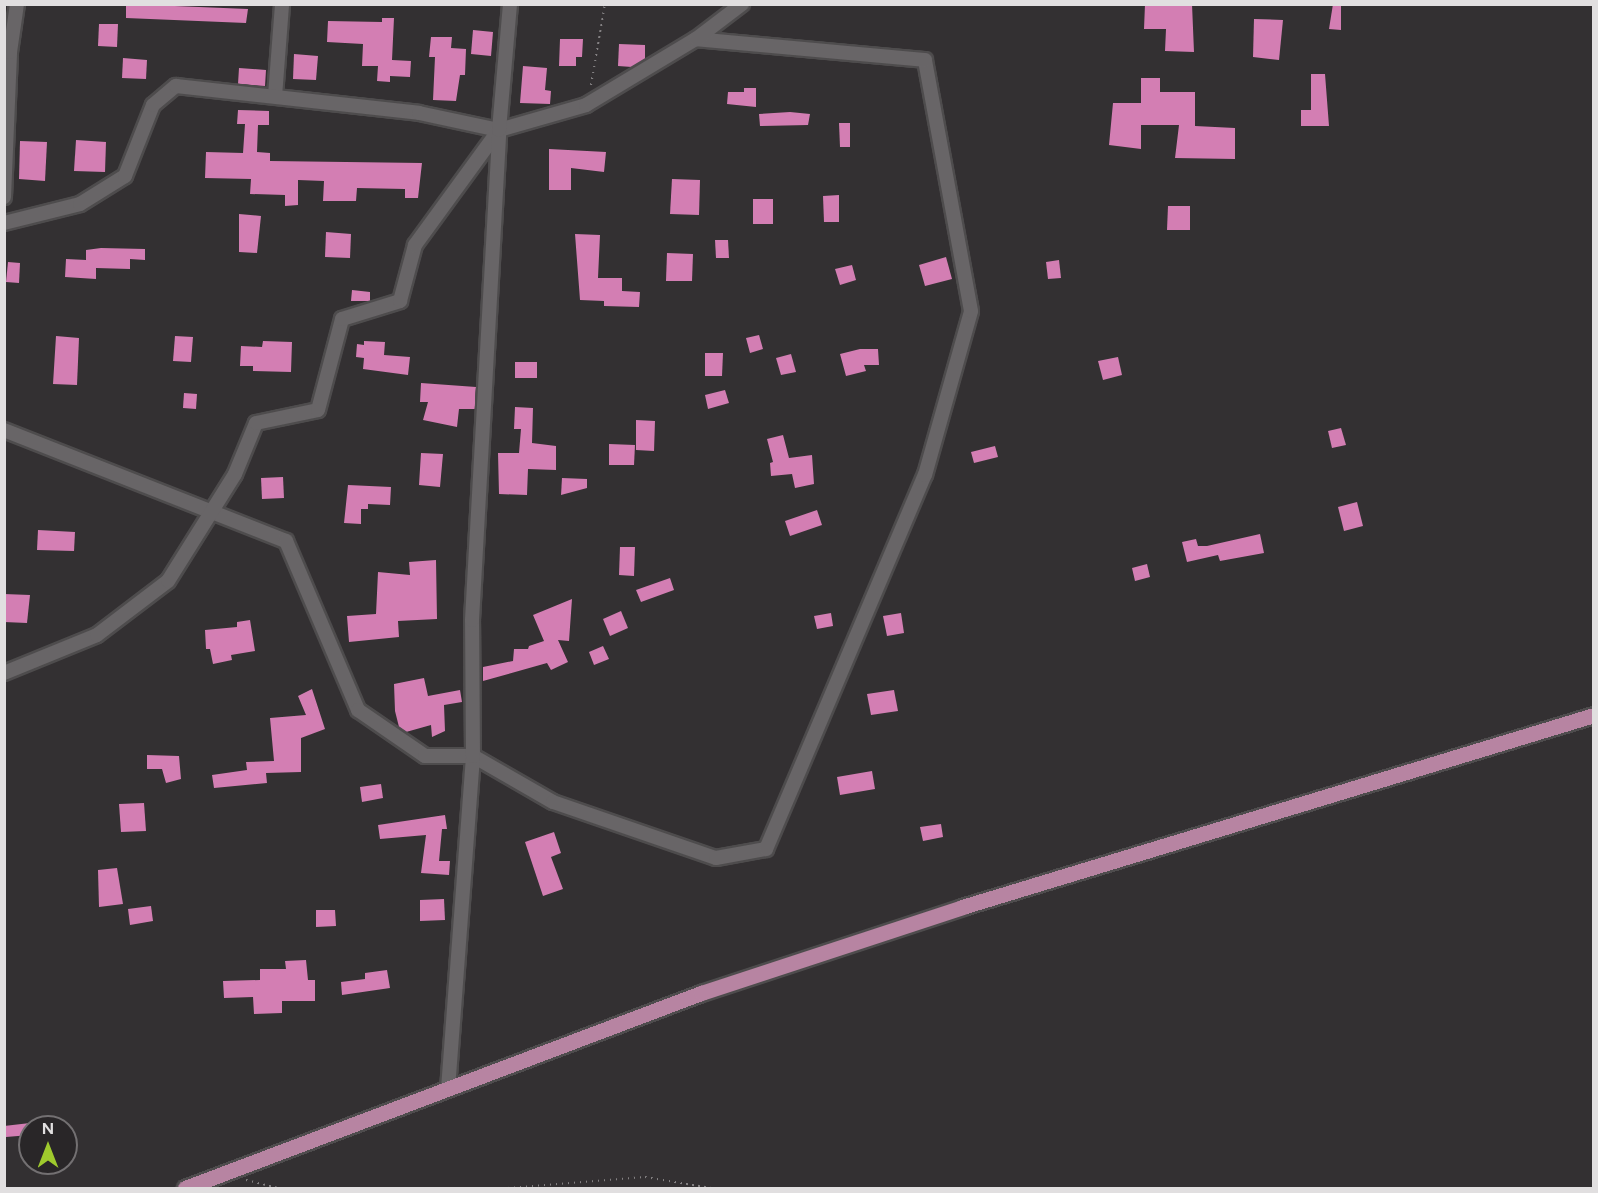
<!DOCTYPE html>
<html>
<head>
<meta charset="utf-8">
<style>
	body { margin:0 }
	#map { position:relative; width:1598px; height:1193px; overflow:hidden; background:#333032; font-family:Figtree,sans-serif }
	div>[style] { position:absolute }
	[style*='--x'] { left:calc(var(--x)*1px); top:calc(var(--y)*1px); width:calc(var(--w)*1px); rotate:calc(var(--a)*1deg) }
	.building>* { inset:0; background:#d37eb3 }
	.path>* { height:2px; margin-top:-1px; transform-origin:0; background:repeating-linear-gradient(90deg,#848183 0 1.5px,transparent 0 6px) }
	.roads { filter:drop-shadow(2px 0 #4e4c4d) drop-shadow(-2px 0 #4e4c4d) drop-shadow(0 2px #4e4c4d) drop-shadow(0 -2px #4e4c4d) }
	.minor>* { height:14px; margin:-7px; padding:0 7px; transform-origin:7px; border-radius:7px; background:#686567 }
	.primary>* { height:15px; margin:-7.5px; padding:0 7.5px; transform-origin:7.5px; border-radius:7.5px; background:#b784a2 }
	span { translate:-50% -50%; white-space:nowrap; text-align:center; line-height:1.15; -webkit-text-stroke:6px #292628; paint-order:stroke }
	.frame { position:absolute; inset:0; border:6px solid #e1dfe0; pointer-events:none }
	.north { position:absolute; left:18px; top:1115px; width:60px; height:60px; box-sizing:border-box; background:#292628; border:2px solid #737072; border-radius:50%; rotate:0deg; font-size:16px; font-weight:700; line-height:24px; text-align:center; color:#e1dfe0 }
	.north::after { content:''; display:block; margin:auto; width:21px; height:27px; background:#9fca2d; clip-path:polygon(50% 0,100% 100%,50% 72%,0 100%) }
</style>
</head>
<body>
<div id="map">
	<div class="building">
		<i style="clip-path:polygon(126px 4px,248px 9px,246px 23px,126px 18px)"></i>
		<i style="clip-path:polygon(1145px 4px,1192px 4px,1194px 52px,1165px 51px,1166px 29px,1144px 29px)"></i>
		<i style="clip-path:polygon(1333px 4px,1341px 4px,1341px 30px,1329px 29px)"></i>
		<i style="clip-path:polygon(382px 18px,394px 18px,392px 60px,411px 61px,410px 77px,390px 76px,390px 82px,377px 81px,378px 66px,362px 66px,363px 44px,327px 42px,328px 21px,382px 22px)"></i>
		<i style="clip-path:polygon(1254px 19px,1283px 20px,1279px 60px,1253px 57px)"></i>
		<i style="clip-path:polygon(99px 24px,118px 24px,117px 47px,98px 46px)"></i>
		<i style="clip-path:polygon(473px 30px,493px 32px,491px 56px,471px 54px)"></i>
		<i style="clip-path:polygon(431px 37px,452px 37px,451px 48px,466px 49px,465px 75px,460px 75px,456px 101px,433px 100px,435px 57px,429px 57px)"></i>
		<i style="clip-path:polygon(560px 39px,583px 39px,582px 57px,576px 57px,576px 66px,559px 66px)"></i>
		<i style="clip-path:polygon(619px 44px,645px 45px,645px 59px,632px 67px,618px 66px)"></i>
		<i style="clip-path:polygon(294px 54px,318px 56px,316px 80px,293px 79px)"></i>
		<i style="clip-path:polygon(123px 58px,147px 60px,146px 79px,122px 78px)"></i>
		<i style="clip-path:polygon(523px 66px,547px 68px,545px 90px,551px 91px,550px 104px,520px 103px)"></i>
		<i style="clip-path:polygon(239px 68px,266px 70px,265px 86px,238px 84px)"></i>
		<i style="clip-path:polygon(1311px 74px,1325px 74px,1329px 126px,1301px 126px,1301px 110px,1311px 110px)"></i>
		<i style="clip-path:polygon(1141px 78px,1160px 78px,1160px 92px,1195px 92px,1195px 126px,1235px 128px,1235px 159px,1175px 158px,1179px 125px,1141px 125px,1141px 149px,1109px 145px,1113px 103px,1141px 103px)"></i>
		<i style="clip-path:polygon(744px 88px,756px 88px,756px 107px,727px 104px,728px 92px,744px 92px)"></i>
		<i style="clip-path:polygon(238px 110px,269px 111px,269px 125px,258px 125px,257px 152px,270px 153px,270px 161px,422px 163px,418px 198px,405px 198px,405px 189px,357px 188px,356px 201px,323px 201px,324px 181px,298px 180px,298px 205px,285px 206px,285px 195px,250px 194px,251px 179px,205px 178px,206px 152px,243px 153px,245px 124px,237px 124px)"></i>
		<i style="clip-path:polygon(790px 112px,810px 114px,808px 125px,760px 126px,759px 114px)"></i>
		<i style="clip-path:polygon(839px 123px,850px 123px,850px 147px,840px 147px)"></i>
		<i style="clip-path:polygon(76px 140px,106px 142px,105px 172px,74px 171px)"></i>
		<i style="clip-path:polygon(20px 141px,47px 142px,45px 181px,19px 179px)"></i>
		<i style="clip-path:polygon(549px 149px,606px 152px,604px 172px,571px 168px,571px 190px,549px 190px)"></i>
		<i style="clip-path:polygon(672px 179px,700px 180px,699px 215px,670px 214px)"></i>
		<i style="clip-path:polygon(839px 195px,839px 222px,824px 222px,823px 196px)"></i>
		<i style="clip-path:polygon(753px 199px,773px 199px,773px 224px,753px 224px)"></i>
		<i style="clip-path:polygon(1168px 206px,1190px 206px,1190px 230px,1167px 230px)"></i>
		<i style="clip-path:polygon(239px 214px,261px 216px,257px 253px,239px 252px)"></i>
		<i style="clip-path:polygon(326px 232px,351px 234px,350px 258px,325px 257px)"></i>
		<i style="clip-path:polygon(575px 234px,600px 235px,598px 278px,622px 278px,622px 291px,640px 292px,639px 307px,604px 306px,604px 301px,580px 300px)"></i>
		<i style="clip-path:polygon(715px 240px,728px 240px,729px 258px,716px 258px)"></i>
		<i style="clip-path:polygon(101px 248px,145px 249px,145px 260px,130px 259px,130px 269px,96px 268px,96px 279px,65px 277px,66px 259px,86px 260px,86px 250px)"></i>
		<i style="clip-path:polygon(667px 253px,693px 254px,692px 281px,666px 281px)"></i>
		<i style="clip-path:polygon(946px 257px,952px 279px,925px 286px,919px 265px)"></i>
		<i style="clip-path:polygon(1059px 260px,1061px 278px,1048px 279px,1046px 262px)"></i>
		<i style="clip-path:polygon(8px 262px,20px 263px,19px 283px,6px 282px)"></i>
		<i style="clip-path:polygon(852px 265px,856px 280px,840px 285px,835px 269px)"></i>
		<i style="clip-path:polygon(352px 290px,370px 292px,370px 301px,351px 301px)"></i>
		<i style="clip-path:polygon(759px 335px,763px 349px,750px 353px,746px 338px)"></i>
		<i style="clip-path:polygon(56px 336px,79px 338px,77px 385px,53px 384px)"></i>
		<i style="clip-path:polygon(175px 336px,193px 337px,191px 362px,173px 361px)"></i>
		<i style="clip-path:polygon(263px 341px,292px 342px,291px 372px,253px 371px,253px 366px,240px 366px,241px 346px,262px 347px)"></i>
		<i style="clip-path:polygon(364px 341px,385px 342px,384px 355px,410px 357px,408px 375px,363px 369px,364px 358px,356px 357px,357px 344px,364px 345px)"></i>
		<i style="clip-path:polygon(860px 349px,878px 349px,879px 365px,864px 365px,866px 371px,846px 376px,840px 354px)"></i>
		<i style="clip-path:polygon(705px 353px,723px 353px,722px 376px,705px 376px)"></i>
		<i style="clip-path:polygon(791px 354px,796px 372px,781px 375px,776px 358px)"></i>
		<i style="clip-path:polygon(1118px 357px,1122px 375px,1103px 380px,1098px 361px)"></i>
		<i style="clip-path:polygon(515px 362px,537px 362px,537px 378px,515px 378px)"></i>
		<i style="clip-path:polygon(421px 383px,476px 387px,475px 409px,459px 409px,457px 427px,423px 420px,428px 402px,420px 402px)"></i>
		<i style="clip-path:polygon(725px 390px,729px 403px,708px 409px,705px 395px)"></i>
		<i style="clip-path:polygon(184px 393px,197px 394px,196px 409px,183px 408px)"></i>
		<i style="clip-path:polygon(515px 407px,533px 408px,532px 443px,556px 446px,556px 470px,528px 469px,527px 495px,499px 494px,498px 453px,519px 453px,521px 429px,514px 429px)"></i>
		<i style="clip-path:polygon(636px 420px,655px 421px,654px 451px,636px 450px)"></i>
		<i style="clip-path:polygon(1341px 428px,1346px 445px,1332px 448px,1328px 431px)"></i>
		<i style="clip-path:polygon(783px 435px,789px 458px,812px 455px,814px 484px,795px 488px,792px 474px,771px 476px,770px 463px,773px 462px,767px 439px)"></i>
		<i style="clip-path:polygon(609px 444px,635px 445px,634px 465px,609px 465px)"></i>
		<i style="clip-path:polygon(995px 446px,998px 457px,974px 463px,971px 452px)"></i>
		<i style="clip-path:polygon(421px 453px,443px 454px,440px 487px,419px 485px)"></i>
		<i style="clip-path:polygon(283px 477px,284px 498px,262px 499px,261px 478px)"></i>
		<i style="clip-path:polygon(562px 478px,587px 479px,587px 488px,561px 495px)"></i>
		<i style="clip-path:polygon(348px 485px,391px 487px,390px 505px,368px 504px,368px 509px,361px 509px,361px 524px,344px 523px)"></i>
		<i style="clip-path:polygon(1357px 502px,1363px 526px,1344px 531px,1338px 507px)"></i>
		<i style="clip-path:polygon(817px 510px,822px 525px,790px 536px,785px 521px)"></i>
		<i style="clip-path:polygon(38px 530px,75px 532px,74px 551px,37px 550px)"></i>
		<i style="clip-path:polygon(1260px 534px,1264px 553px,1220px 561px,1218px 555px,1187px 562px,1182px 542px,1196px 539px,1198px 546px,1207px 546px)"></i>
		<i style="clip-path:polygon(620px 547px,635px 547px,634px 576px,619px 575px)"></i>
		<i style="clip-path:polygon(436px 560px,437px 619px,398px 621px,399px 637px,349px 642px,347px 616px,376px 614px,378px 572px,410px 575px,409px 562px)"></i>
		<i style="clip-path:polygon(1147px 564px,1150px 577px,1135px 581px,1132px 568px)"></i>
		<i style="clip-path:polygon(670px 578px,674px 590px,641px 602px,636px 590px)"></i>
		<i style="clip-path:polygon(4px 594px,30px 595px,27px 623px,4px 622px)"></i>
		<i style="clip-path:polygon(572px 599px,569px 641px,558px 640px,568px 662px,551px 670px,547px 663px,483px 681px,483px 667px,513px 661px,514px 649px,528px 649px,529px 646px,544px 641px,533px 615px)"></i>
		<i style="clip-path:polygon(621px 611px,628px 628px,610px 636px,603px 619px)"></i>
		<i style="clip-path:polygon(831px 613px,833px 626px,817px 629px,814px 616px)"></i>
		<i style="clip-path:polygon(901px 613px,904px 633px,887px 636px,883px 616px)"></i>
		<i style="clip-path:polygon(250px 620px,255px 651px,231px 655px,232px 660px,213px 664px,210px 649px,206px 649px,205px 630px,237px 627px,237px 622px)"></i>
		<i style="clip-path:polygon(603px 646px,609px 659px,594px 665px,589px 652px)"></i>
		<i style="clip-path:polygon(424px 678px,428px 696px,460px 690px,462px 702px,444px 705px,445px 731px,432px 737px,431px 725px,406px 732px,399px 727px,395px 711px,394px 684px)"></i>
		<i style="clip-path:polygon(312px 689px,325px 729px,301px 738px,301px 772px,266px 773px,267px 783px,214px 788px,212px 775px,247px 770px,246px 762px,274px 761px,270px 718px,306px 715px,298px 696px)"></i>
		<i style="clip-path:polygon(894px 690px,898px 711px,871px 715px,867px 694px)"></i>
		<i style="clip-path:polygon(147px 755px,179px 756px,181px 779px,166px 783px,162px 769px,147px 769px)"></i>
		<i style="clip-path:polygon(872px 771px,875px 789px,840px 795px,837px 777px)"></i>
		<i style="clip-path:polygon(381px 784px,383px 798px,362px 802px,360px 787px)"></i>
		<i style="clip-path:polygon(144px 803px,146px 831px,121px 832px,119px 804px)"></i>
		<i style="clip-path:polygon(445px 815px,447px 829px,442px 829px,439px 861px,450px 861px,449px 875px,421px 873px,426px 835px,380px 839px,378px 825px)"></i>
		<i style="clip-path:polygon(941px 824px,943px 837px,923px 841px,920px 827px)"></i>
		<i style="clip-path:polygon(554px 832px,561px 853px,551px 857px,563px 889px,543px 896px,525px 842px)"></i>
		<i style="clip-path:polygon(117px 868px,123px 904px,99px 907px,98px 870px)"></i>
		<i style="clip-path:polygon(444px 899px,445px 920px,420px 921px,420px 900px)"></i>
		<i style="clip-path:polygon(151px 906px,153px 921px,130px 925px,128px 909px)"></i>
		<i style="clip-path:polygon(316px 910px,335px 910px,336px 926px,316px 927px)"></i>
		<i style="clip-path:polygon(306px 960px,308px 980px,315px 980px,315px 1001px,282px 1001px,282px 1013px,254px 1014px,253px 997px,224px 998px,223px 981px,260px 980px,260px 969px,286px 969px,285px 961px)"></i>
		<i style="clip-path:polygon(387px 970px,390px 988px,342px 995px,341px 982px,365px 979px,365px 973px)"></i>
		<i style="clip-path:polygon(30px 1123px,30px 1135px,6px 1137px,4px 1126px)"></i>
	</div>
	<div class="path">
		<i style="--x:591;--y:85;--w:82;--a:-80.2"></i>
		<i style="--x:246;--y:1180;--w:33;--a:14"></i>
		<i style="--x:508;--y:1188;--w:137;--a:-4.6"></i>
		<i style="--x:645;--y:1177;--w:67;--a:9.5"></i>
	</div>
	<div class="roads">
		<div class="minor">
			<i style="--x:275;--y:96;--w:92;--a:-85.6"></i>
			<i style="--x:4;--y:197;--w:145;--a:-87.6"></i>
			<i style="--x:10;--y:52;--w:49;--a:-81.7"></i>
			<i style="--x:4;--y:223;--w:78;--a:-14"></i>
			<i style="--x:80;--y:204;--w:53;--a:-31.9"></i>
			<i style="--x:125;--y:176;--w:76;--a:-68.5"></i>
			<i style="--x:153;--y:105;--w:30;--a:-40"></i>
			<i style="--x:176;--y:86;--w:244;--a:6.3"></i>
			<i style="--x:419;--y:113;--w:82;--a:12"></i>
			<i style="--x:4;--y:430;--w:303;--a:21.5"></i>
			<i style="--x:286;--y:541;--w:184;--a:66.9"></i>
			<i style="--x:358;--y:710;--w:81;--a:34.5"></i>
			<i style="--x:425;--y:756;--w:48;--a:0"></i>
			<i style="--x:473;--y:756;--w:92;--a:29.9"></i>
			<i style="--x:553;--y:802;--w:172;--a:19"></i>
			<i style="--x:716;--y:858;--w:51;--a:-10.2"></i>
			<i style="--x:766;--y:849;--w:406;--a:-67"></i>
			<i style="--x:925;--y:475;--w:170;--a:-74.3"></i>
			<i style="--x:971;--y:311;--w:255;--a:-100.4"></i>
			<i style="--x:925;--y:60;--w:230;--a:-174.8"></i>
			<i style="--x:4;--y:673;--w:100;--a:-22.2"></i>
			<i style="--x:97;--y:635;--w:89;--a:-37.3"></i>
			<i style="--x:168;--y:581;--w:126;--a:-57.9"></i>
			<i style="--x:235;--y:474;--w:55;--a:-67.6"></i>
			<i style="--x:256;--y:423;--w:63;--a:-11.8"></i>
			<i style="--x:318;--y:410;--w:94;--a:-75.2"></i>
			<i style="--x:342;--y:319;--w:61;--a:-17.2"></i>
			<i style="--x:400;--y:301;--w:58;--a:-75"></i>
			<i style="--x:415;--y:245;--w:142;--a:-53.9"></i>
			<i style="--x:499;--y:130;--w:91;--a:-16"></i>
			<i style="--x:586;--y:105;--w:128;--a:-31"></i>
			<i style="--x:696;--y:39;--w:58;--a:-37.3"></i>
			<i style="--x:448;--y:1089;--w:334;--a:-85.7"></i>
			<i style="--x:473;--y:756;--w:136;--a:-90.4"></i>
			<i style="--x:472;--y:620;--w:491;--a:-86.8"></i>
			<i style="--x:499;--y:130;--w:126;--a:-85"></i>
		</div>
		<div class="primary">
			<i style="--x:185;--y:1188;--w:552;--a:-20.7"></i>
			<i style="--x:701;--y:993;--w:275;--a:-18.2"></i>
			<i style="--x:962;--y:907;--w:661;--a:-16.9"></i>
		</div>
	</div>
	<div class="frame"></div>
	<div class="north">N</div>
</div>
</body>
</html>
